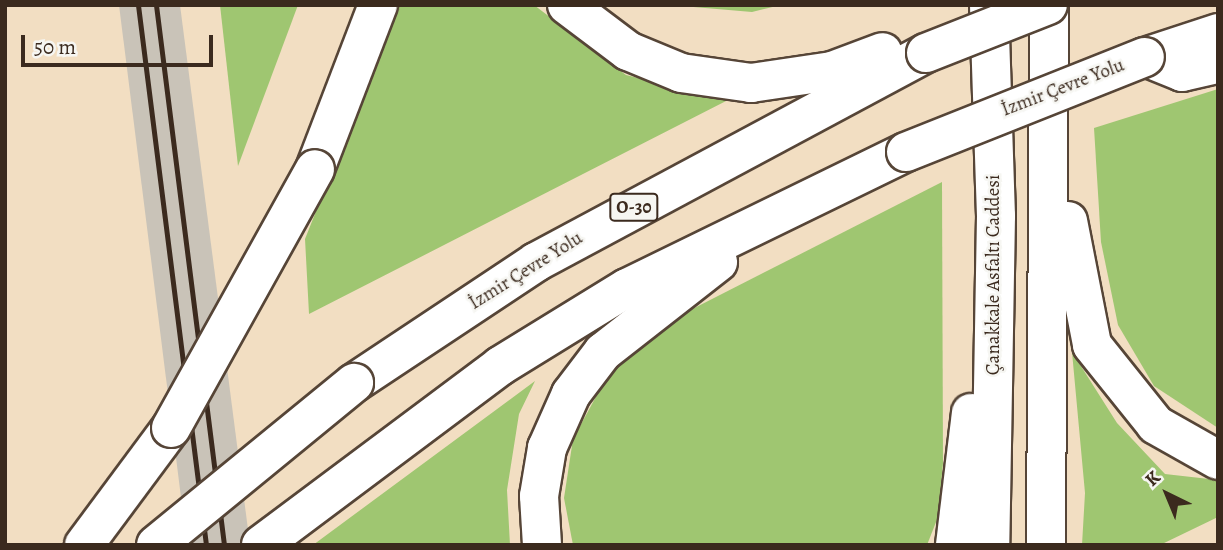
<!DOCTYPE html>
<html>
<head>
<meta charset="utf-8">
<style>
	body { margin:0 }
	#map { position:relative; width:1223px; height:550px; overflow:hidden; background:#f2dec2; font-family:Alegreya,serif }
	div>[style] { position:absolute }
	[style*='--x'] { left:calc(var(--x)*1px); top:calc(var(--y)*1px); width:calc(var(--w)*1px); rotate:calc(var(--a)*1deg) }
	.industrial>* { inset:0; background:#c9c3b8 }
	.green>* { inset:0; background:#9fc671 }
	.roads { filter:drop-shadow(2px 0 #564537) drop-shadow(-2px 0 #564537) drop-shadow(0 2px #564537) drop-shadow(0 -2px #564537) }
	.highway>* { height:38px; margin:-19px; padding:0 19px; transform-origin:19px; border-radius:19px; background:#fff }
	.rail>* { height:5px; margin:-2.5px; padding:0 2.5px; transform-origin:2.5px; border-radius:2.5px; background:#3b2a1e }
	.bridges { filter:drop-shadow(2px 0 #564537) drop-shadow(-2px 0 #564537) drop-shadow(0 2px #564537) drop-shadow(0 -2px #564537) }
	.highway-bridge>* { height:38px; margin:-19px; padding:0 19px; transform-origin:19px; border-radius:19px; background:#fff }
	span { translate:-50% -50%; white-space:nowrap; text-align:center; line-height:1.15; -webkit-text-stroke:5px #f6f6f2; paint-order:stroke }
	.shield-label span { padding:2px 5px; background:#f6f6f2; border:2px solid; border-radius:5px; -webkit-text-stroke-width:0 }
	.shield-label { font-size:18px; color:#3b2a1e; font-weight:700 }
	.street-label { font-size:19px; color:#3b2a1e }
	.frame { position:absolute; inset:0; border:7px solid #3b2a1e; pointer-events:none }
	.north { position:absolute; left:1132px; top:459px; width:70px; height:70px; -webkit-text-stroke:5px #f6f6f2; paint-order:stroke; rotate:317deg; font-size:19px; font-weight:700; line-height:28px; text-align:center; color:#3b2a1e }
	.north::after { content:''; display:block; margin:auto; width:24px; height:32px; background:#3b2a1e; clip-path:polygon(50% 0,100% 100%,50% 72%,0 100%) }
	.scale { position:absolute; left:21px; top:35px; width:192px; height:32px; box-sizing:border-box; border:4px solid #3b2a1e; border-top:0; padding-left:9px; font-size:21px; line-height:24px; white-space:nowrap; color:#3b2a1e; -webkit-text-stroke:5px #f6f6f2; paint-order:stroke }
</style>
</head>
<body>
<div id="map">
	<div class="industrial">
		<i style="clip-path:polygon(119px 5px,180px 5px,250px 545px,187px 545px)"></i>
	</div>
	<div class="green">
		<i style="clip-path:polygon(220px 5px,298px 5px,238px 166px)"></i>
		<i style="clip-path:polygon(398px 5px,534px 5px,626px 75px,728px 100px,309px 314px,305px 239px)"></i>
		<i style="clip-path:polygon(670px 5px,781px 5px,752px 12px)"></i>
		<i style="clip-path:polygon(1218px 89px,1218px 428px,1154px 386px,1118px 325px,1101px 242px,1094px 128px)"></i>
		<i style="clip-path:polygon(942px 182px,943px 463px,938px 517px,927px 545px,573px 545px,564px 498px,573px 439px,611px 369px,665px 323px)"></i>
		<i style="clip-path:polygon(1072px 352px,1117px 423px,1165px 474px,1218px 480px,1218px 517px,1160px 545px,1082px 545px,1085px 493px)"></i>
		<i style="clip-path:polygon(535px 381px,519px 414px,507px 490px,510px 545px,313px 545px)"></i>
	</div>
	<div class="roads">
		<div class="highway">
			<i style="--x:567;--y:5;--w:76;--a:37"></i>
			<i style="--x:628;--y:51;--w:57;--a:22.5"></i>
			<i style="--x:681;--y:73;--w:71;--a:8.1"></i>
			<i style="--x:751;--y:83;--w:82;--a:-8.4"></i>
			<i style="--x:832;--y:71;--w:54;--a:-20.4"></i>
			<i style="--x:989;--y:5;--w:211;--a:88.1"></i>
			<i style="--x:996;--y:216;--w:329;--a:91"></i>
			<i style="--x:1145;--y:57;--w:40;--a:22"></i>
			<i style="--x:1182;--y:72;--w:37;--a:-13"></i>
			<i style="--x:1145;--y:57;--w:77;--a:-18.2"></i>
			<i style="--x:315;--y:169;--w:176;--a:-69"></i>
			<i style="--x:1068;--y:221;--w:126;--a:79"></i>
			<i style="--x:1092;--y:345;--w:102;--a:51.3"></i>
			<i style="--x:1156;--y:425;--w:71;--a:29.4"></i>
			<i style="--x:354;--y:383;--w:219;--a:-33.6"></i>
			<i style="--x:536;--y:262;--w:442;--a:-28.2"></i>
			<i style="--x:84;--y:545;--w:146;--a:-53.4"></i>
			<i style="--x:261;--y:545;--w:299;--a:-36.8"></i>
			<i style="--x:500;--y:366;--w:149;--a:-31.6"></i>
			<i style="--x:627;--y:288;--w:310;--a:-26"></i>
			<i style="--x:542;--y:545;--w:49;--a:-93.5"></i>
			<i style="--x:539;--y:496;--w:49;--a:-80.5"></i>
			<i style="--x:547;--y:448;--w:59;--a:-66"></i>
			<i style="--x:571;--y:394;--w:53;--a:-52.7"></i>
			<i style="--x:603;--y:352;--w:146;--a:-38"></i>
			<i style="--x:955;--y:545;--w:133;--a:-83.1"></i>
			<i style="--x:1046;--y:545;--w:540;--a:-89.68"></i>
		</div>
	</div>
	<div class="rail">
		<i style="--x:138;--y:5;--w:544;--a:82.82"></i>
		<i style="--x:156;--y:5;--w:544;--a:82.82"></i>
	</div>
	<div class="bridges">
		<div class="highway-bridge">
			<i style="--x:926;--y:53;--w:131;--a:-21.5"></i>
			<i style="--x:906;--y:152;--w:257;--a:-21.7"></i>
			<i style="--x:171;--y:428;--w:296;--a:-60.9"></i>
			<i style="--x:156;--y:545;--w:256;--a:-39.3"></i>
		</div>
	</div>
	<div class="shield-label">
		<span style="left:634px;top:207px">O-30</span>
	</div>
	<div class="street-label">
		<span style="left:1063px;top:88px;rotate:-21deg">İzmir Çevre Yolu</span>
		<span style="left:526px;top:271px;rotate:-32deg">İzmir Çevre Yolu</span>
		<span style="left:994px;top:275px;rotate:-90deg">Çanakkale Asfaltı Caddesi</span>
	</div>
	<div class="frame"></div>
	<div class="north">K</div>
	<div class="scale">50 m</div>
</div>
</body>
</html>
